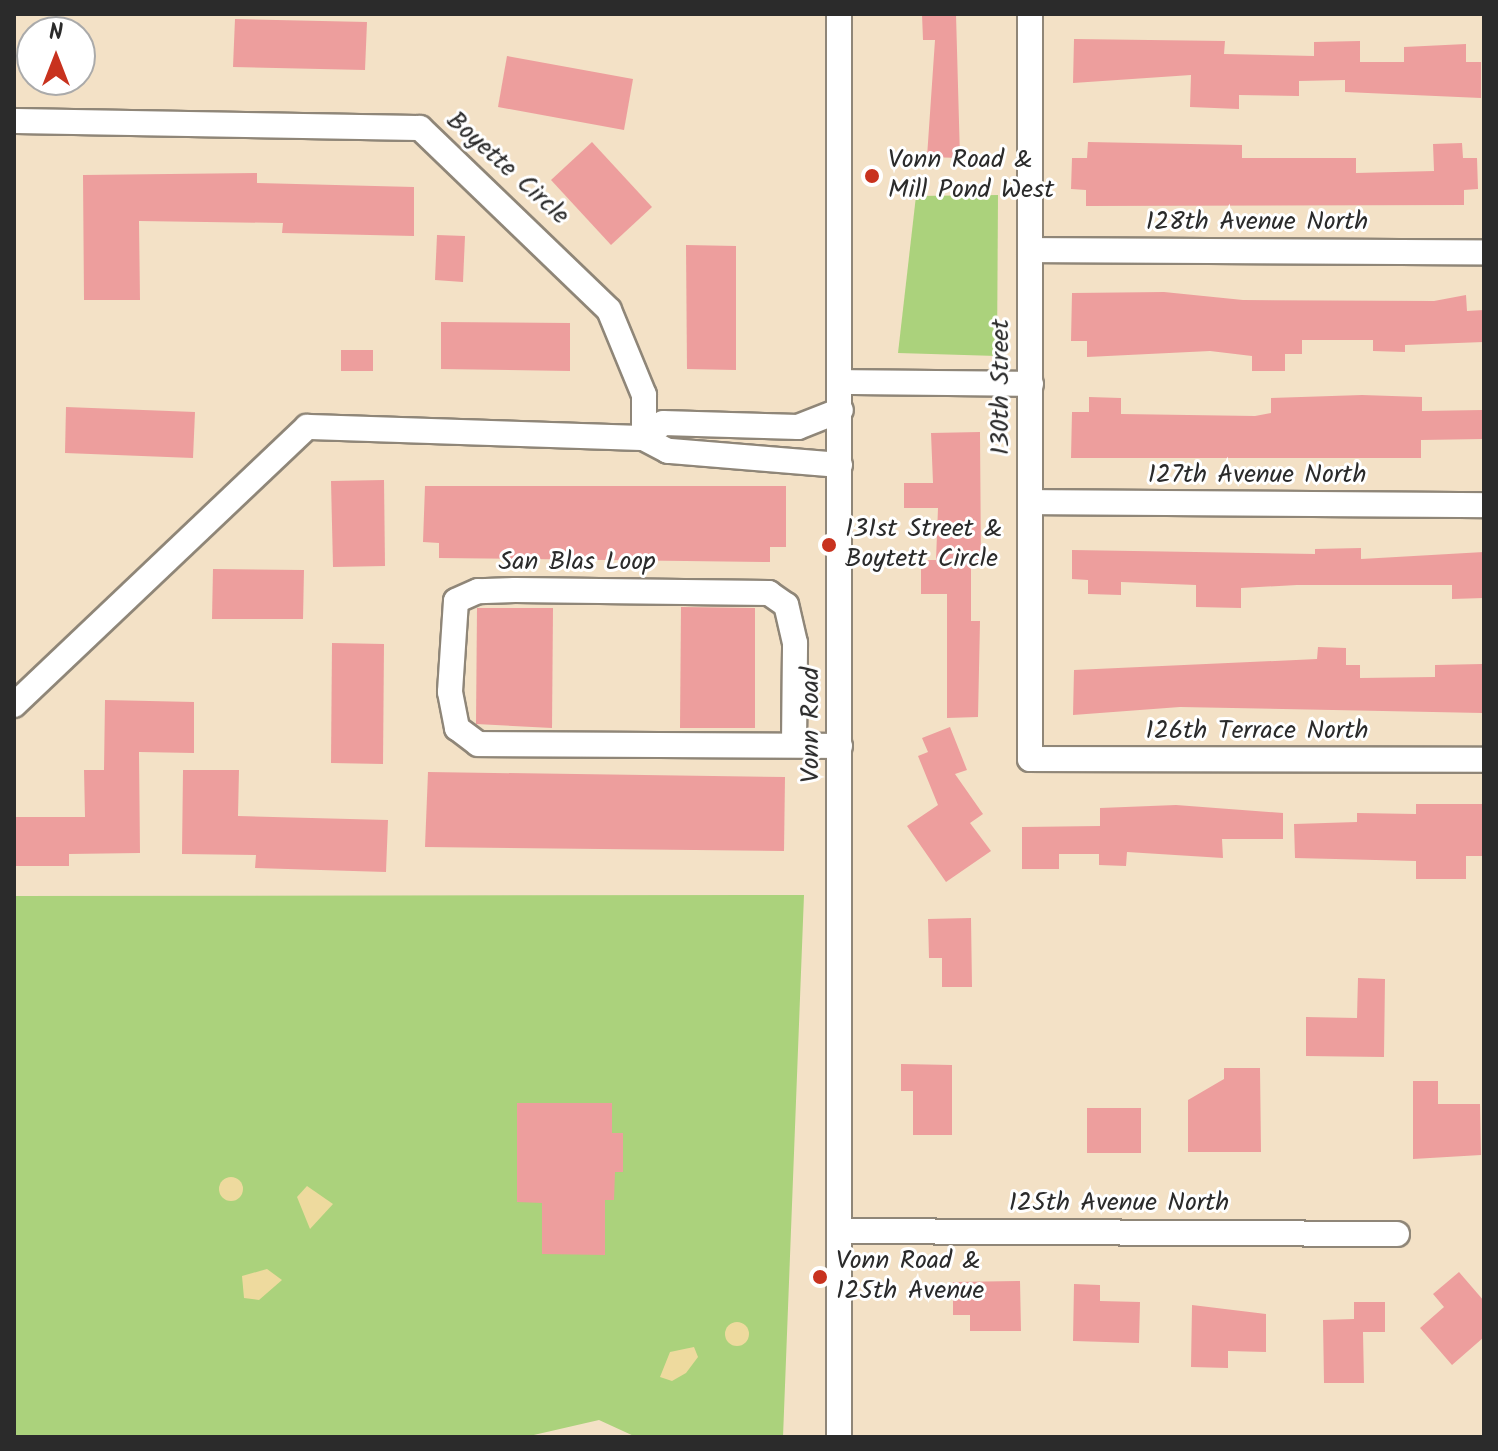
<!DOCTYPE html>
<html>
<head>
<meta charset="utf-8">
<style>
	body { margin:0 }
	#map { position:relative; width:1498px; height:1451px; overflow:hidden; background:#f3e1c6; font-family:Kalam,sans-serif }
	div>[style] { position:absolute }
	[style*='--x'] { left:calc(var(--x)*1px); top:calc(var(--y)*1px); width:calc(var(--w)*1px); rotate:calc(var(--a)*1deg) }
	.green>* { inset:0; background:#abd27c }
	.sand>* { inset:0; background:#eeda9e }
	.round { border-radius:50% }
	.building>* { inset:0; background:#ed9e9d }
	.roads { filter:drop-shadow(2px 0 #8f8678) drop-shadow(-2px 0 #8f8678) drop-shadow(0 2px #8f8678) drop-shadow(0 -2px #8f8678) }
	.minor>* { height:24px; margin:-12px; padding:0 12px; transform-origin:12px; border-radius:12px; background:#fff }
	.dots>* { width:22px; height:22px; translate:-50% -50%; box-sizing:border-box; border:4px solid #fff; border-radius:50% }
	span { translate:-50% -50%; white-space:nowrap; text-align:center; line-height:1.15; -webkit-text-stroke:6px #fff; paint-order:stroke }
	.poi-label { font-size:26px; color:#2b2b2b }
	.left { translate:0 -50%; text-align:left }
	.street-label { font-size:26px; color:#2b2b2b }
	.frame { position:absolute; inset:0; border:16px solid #2b2b2b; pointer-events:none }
	.north { position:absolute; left:16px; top:16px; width:80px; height:80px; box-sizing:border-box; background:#fff; border:2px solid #aaa; border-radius:50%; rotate:0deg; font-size:22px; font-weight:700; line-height:32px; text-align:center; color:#2b2b2b }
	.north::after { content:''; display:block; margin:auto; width:28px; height:36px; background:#c8321e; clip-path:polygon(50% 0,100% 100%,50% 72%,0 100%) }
</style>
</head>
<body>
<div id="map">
	<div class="green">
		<i style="clip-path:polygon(998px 195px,997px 356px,898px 353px,916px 196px)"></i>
		<i style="clip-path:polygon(804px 895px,783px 1437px,636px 1437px,599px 1420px,525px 1437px,14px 1437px,14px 896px)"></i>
	</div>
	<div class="sand">
		<i class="round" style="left:219px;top:1177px;width:24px;height:24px"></i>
		<i style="clip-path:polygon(307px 1186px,333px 1204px,310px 1229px,297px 1197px)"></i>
		<i style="clip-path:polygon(267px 1269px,282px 1280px,259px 1300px,244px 1298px,242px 1276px)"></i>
		<i class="round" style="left:725px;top:1322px;width:24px;height:24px"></i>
		<i style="clip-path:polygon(694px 1347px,698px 1357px,686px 1373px,672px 1381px,660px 1377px,670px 1352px)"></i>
	</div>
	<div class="building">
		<i style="clip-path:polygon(922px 14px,956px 14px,960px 158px,927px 157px,935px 40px,923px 40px)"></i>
		<i style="clip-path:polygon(235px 19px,367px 22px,365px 70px,233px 67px)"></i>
		<i style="clip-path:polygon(1074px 39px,1225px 41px,1224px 54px,1314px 56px,1314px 42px,1360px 41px,1360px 62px,1404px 62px,1404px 47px,1466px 44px,1466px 62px,1481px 62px,1481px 98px,1345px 92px,1345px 80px,1299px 81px,1299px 96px,1239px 95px,1239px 109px,1190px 107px,1191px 75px,1073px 83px)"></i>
		<i style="clip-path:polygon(507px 56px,633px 79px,624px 130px,498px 107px)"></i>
		<i style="clip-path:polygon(592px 142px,652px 207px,611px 245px,551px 180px)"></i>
		<i style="clip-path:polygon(1088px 142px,1242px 145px,1242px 158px,1356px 158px,1356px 173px,1434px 171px,1433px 144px,1462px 143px,1463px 158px,1477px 158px,1478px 189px,1464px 190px,1464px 205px,1086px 206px,1086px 190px,1071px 189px,1072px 158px,1087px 158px)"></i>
		<i style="clip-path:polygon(257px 173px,257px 183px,414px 187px,414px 236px,282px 233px,283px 223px,139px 221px,140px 300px,84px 300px,83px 175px)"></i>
		<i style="clip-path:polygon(437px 235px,465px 236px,463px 282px,435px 280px)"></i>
		<i style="clip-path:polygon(686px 245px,736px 246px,736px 370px,687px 369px)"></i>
		<i style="clip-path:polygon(1164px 292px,1243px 300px,1434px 301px,1466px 295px,1467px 311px,1484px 310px,1484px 342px,1405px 345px,1405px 352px,1373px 351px,1373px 340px,1302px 340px,1302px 354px,1285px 354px,1285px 371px,1252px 371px,1252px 356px,1210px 351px,1087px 357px,1087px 341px,1071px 341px,1072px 293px)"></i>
		<i style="clip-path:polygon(441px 322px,570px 323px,570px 371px,441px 369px)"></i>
		<i style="clip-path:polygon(341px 350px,373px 350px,373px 371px,341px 371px)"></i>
		<i style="clip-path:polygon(1362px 395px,1422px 397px,1422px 411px,1483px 410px,1483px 439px,1421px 440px,1421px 458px,1071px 458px,1072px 412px,1089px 412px,1089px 397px,1121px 398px,1121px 414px,1255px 416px,1271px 413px,1271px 398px)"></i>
		<i style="clip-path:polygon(66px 407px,195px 412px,193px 458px,65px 453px)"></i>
		<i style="clip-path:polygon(980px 432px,981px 565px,971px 565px,971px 621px,980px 621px,978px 717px,947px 718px,947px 594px,921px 594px,921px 560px,936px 560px,938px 508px,904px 508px,904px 483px,933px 483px,931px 433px)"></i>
		<i style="clip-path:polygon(384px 480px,385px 566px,333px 567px,331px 481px)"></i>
		<i style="clip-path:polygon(425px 486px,786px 486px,786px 547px,770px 547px,770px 562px,439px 558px,439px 543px,423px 542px)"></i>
		<i style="clip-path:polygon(1361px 548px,1361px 559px,1484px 552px,1484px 598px,1452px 599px,1452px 585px,1297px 585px,1241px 588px,1241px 608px,1196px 607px,1196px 585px,1121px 582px,1121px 595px,1088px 594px,1088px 580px,1072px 579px,1072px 550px,1315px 554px,1315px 549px)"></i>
		<i style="clip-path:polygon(213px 569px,304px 570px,303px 619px,212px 619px)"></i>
		<i style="clip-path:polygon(681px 607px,755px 608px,755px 728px,680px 728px)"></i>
		<i style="clip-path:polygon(477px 608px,553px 608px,552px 728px,476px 724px)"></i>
		<i style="clip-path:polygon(332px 643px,384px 644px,383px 764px,331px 763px)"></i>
		<i style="clip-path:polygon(1318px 647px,1346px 648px,1346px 665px,1360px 665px,1360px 678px,1435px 677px,1435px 665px,1482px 664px,1483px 713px,1180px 707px,1073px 715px,1074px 670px,1317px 659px)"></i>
		<i style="clip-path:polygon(105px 700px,194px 702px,194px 753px,139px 752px,140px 853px,69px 854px,69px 866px,14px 866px,14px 817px,85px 817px,84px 770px,104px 770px)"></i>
		<i style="clip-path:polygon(950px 727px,967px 770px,955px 774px,983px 814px,970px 823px,991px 851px,946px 882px,907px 826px,938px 805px,918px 756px,928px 752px,922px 738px)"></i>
		<i style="clip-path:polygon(183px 770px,239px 770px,238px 816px,388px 820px,386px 872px,255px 868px,256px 855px,182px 854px)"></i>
		<i style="clip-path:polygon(428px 772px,785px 777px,784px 851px,425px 847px)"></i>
		<i style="clip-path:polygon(1416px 804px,1484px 804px,1484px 856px,1466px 856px,1466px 879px,1416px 879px,1416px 861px,1295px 858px,1294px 824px,1357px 822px,1357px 813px,1416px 814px)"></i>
		<i style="clip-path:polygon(1176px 805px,1283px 813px,1283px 839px,1222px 839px,1223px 858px,1127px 852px,1126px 866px,1099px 865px,1099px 854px,1059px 854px,1059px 869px,1022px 869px,1022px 827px,1100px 826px,1100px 808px)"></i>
		<i style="clip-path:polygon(971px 918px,972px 987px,942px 987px,942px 958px,929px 958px,928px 919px)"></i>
		<i style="clip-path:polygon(1358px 978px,1385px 979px,1384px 1057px,1306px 1056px,1306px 1017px,1357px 1018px)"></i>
		<i style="clip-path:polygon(901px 1064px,952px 1065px,952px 1135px,913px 1135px,913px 1091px,901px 1091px)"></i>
		<i style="clip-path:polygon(1224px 1068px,1260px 1068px,1261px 1152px,1188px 1152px,1188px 1100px,1224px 1079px)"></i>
		<i style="clip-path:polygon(1413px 1081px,1438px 1081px,1438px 1104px,1480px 1104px,1481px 1155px,1413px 1159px)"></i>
		<i style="clip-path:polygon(517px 1103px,612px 1103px,612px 1133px,623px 1133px,623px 1172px,615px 1172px,614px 1200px,605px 1200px,605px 1255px,542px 1254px,542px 1203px,517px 1202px)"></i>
		<i style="clip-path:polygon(1087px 1108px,1141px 1108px,1141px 1153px,1087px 1153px)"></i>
		<i style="clip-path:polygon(1459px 1272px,1484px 1301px,1484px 1337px,1452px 1365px,1420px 1328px,1444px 1307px,1433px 1294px)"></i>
		<i style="clip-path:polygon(1020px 1281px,1021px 1331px,970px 1331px,970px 1315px,953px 1315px,953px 1282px)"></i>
		<i style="clip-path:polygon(1074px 1284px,1100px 1285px,1100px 1301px,1140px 1302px,1139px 1343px,1073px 1341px)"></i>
		<i style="clip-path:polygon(1354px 1302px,1385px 1302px,1385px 1332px,1363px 1332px,1364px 1383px,1324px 1383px,1323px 1320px,1354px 1319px)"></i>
		<i style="clip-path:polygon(1192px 1305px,1266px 1314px,1266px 1352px,1228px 1351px,1228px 1368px,1191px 1367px)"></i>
	</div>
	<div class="roads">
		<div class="minor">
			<i style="--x:1030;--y:14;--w:745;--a:90"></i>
			<i style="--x:1030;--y:759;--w:454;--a:0.1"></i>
			<i style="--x:14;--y:121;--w:406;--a:1"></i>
			<i style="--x:420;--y:128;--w:262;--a:43.9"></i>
			<i style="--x:609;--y:310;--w:92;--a:67.6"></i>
			<i style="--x:644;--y:395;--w:43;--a:90"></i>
			<i style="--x:644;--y:438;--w:337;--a:-178.1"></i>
			<i style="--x:307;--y:427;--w:404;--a:136.5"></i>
			<i style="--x:1030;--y:250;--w:454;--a:0.3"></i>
			<i style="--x:841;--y:382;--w:190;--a:0.6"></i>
			<i style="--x:840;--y:465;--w:173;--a:-175.3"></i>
			<i style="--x:668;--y:451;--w:27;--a:-152"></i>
			<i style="--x:644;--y:438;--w:24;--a:-38"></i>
			<i style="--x:663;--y:423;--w:135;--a:1.7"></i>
			<i style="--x:798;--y:427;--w:46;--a:-21.6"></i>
			<i style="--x:1031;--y:502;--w:453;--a:0.4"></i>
			<i style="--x:794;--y:744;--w:101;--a:-89.4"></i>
			<i style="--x:795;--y:643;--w:39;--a:-103"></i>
			<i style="--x:786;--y:605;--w:21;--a:-145"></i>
			<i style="--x:769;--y:593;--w:254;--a:-179.3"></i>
			<i style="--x:515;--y:590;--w:37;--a:178"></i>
			<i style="--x:478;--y:591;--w:24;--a:156"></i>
			<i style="--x:456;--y:601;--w:91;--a:93.8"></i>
			<i style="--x:450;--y:692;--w:37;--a:79"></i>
			<i style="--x:457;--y:728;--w:26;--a:37"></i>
			<i style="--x:478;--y:744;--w:362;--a:0.3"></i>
			<i style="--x:840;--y:1231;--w:557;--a:0.31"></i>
			<i style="--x:839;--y:1437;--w:1423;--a:-90"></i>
		</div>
	</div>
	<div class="dots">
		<i style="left:872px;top:176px;background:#c8321e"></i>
		<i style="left:829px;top:545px;background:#c8321e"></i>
		<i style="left:820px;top:1277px;background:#c8321e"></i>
	</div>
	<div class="poi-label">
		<span class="left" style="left:888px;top:176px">Vonn Road &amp;<br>Mill Pond West</span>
		<span class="left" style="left:845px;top:545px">131st Street &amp;<br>Boytett Circle</span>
		<span class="left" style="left:836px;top:1277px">Vonn Road &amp;<br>125th Avenue</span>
	</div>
	<div class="street-label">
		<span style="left:507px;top:169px;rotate:42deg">Boyette Circle</span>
		<span style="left:1257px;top:223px">128th Avenue North</span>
		<span style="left:1002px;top:387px;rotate:-90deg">130th Street</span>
		<span style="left:1257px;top:476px">127th Avenue North</span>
		<span style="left:577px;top:563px">San Blas Loop</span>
		<span style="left:812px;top:725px;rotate:-90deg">Vonn Road</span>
		<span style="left:1257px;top:732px">126th Terrace North</span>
		<span style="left:1119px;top:1204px">125th Avenue North</span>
	</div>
	<div class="frame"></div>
	<div class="north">N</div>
</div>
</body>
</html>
